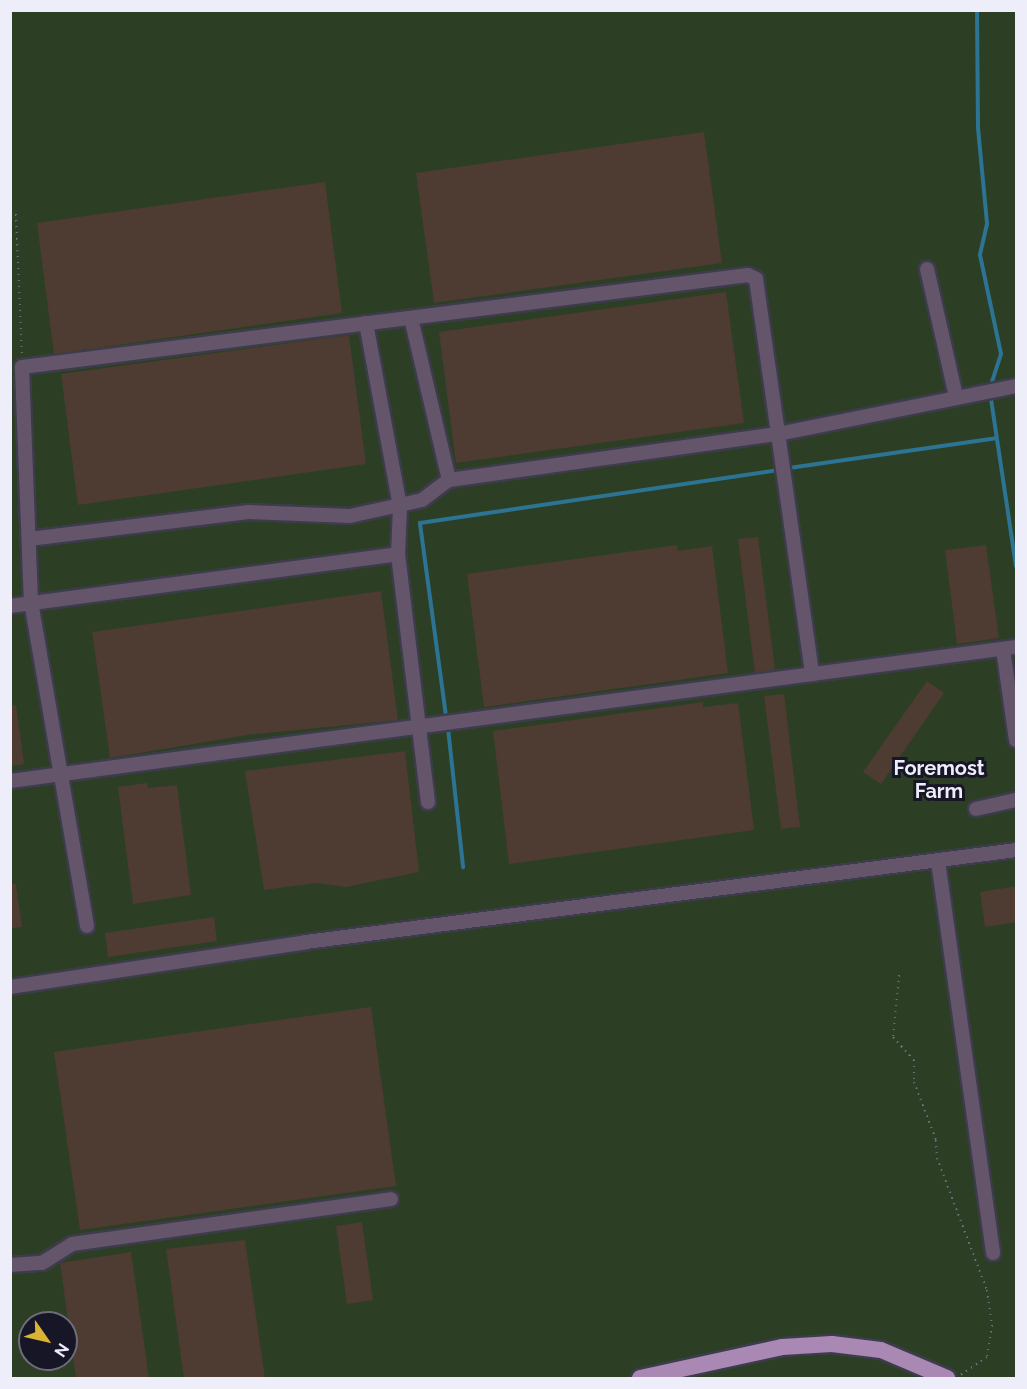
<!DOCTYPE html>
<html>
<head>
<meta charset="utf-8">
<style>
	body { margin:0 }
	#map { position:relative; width:1027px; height:1389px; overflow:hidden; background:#201f30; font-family:Raleway,sans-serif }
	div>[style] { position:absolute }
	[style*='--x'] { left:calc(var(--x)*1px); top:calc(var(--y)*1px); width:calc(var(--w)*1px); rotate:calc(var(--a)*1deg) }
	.green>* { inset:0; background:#2c3f24 }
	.stream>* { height:4px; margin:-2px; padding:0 2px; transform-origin:2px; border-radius:2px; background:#2d7393 }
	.building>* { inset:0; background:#4e3b31 }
	.path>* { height:2px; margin-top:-1px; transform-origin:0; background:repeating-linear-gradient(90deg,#6e6d7c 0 1.5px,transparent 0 6px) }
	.roads { filter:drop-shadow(2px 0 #3d3c4c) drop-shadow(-2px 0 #3d3c4c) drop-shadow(0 2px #3d3c4c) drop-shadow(0 -2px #3d3c4c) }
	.minor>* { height:14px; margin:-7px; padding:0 7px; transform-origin:7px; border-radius:7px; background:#65556a }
	.major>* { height:16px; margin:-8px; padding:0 8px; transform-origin:8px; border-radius:8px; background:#a988b4 }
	span { translate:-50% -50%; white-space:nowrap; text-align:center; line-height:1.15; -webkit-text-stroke:6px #171626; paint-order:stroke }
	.neighbourhood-label { font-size:20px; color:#eeeefa; font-weight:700 }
	.frame { position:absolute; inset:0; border:12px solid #eeeefa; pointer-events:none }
	.north { position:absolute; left:18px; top:1311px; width:60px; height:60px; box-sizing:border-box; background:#171626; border:2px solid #6d6c7b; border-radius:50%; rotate:124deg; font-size:16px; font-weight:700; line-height:24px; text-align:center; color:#eeeefa }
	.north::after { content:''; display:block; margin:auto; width:21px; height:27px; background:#d9b334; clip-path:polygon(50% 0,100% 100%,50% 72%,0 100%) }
</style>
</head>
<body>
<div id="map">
	<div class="green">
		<i style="clip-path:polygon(evenodd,10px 11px,1016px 11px,1016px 1378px,11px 1378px,10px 11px,30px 1323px,66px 1323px,66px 1359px,30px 1359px,30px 1323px)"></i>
	</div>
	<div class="stream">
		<i style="--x:977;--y:10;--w:118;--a:89.5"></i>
		<i style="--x:978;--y:128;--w:96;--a:84.6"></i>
		<i style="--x:987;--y:224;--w:32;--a:103"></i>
		<i style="--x:980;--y:255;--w:101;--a:78"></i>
		<i style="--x:1001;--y:354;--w:33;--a:108"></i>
		<i style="--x:991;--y:399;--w:169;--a:81.5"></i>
		<i style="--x:789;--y:468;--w:209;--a:-8.2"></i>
		<i style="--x:446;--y:716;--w:195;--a:-97.7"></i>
		<i style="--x:420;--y:523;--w:362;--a:-8.4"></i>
		<i style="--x:448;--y:728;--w:140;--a:83.8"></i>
	</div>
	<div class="building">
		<i style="clip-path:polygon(704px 132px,722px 263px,434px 303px,416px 173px)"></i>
		<i style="clip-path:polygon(325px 182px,342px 313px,54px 354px,37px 223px)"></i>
		<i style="clip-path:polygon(726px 292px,744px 423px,456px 463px,439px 332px)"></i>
		<i style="clip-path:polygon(349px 335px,366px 464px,78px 505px,61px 374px)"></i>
		<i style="clip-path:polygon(758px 537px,775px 670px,755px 673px,738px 539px)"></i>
		<i style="clip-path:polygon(677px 545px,678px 551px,712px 546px,728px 673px,484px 707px,467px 574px)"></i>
		<i style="clip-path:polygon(986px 545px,999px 638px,957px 644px,945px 550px)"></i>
		<i style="clip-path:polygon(381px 591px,398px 720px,247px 735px,110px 758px,92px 632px)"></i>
		<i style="clip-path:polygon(927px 681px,944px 693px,881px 784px,863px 772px)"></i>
		<i style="clip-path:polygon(784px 694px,800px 827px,781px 829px,764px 696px)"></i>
		<i style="clip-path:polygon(703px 702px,703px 707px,738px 703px,754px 830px,509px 864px,493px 731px)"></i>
		<i style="clip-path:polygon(16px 705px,24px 764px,10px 766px,10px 706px)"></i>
		<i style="clip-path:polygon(405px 751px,419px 872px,346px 887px,317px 883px,264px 890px,245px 771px)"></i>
		<i style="clip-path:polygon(147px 783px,148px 788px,177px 785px,191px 895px,133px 904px,118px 787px)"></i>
		<i style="clip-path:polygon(10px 884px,16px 884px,22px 927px,10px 928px)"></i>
		<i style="clip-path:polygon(1017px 886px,1017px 922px,985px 927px,980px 892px)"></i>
		<i style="clip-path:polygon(214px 917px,217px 941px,108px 957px,105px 933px)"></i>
		<i style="clip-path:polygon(371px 1007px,396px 1186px,80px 1230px,54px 1052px)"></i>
		<i style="clip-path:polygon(362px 1222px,373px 1300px,347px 1304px,336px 1226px)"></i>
		<i style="clip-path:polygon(245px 1240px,265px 1378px,184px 1378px,166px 1249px)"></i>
		<i style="clip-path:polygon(131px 1252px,149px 1378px,76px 1378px,60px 1263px)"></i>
	</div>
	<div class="path">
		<i style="--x:16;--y:214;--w:141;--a:87.6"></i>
		<i style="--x:899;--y:975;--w:62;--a:95.5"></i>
		<i style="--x:893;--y:1037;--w:31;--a:48"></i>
		<i style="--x:914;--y:1060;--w:22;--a:90"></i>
		<i style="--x:914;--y:1082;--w:62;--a:69.2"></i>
		<i style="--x:936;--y:1140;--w:18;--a:87"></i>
		<i style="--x:937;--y:1158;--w:141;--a:69.3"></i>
		<i style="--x:987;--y:1290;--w:35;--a:82"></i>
		<i style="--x:992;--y:1325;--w:32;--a:99"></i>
		<i style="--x:987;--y:1357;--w:32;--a:146"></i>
	</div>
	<div class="roads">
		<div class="minor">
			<i style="--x:927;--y:269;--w:131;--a:77.2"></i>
			<i style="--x:411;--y:318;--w:166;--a:76.8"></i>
			<i style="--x:366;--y:323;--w:187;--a:79.5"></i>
			<i style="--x:400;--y:507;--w:47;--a:92.4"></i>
			<i style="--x:398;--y:554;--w:250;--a:83.1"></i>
			<i style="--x:29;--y:539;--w:221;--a:-7"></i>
			<i style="--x:248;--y:512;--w:102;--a:2.2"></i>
			<i style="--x:350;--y:516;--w:74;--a:-12.5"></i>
			<i style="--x:422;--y:500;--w:34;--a:-37"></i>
			<i style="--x:449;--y:480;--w:332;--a:-8"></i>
			<i style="--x:778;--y:434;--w:243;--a:-11.4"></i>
			<i style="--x:10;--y:606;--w:391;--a:-7.6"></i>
			<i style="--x:1003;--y:649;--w:92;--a:81.9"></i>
			<i style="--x:10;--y:781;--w:1015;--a:-7.59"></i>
			<i style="--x:976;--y:809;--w:41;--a:-12.7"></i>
			<i style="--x:938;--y:861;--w:396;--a:82"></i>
			<i style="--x:87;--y:926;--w:328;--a:-99.8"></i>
			<i style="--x:31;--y:603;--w:236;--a:-92.2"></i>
			<i style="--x:22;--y:367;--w:732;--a:-7.22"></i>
			<i style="--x:748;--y:275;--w:9;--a:27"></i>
			<i style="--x:756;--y:279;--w:399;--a:81.9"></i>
			<i style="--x:10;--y:987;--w:299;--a:-8.6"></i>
			<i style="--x:306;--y:942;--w:716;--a:-7.38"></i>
			<i style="--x:10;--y:1265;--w:32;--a:-4"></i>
			<i style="--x:42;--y:1263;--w:36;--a:-32"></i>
			<i style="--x:72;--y:1244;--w:322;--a:-8"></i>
		</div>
		<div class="major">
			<i style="--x:640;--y:1378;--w:145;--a:-12.3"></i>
			<i style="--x:782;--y:1347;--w:50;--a:-3.4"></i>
			<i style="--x:832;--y:1344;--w:49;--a:7"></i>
			<i style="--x:881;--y:1350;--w:72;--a:23"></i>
		</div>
	</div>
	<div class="neighbourhood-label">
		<span style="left:939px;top:780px">Foremost<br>Farm</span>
	</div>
	<div class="frame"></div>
	<div class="north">N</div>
</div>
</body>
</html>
